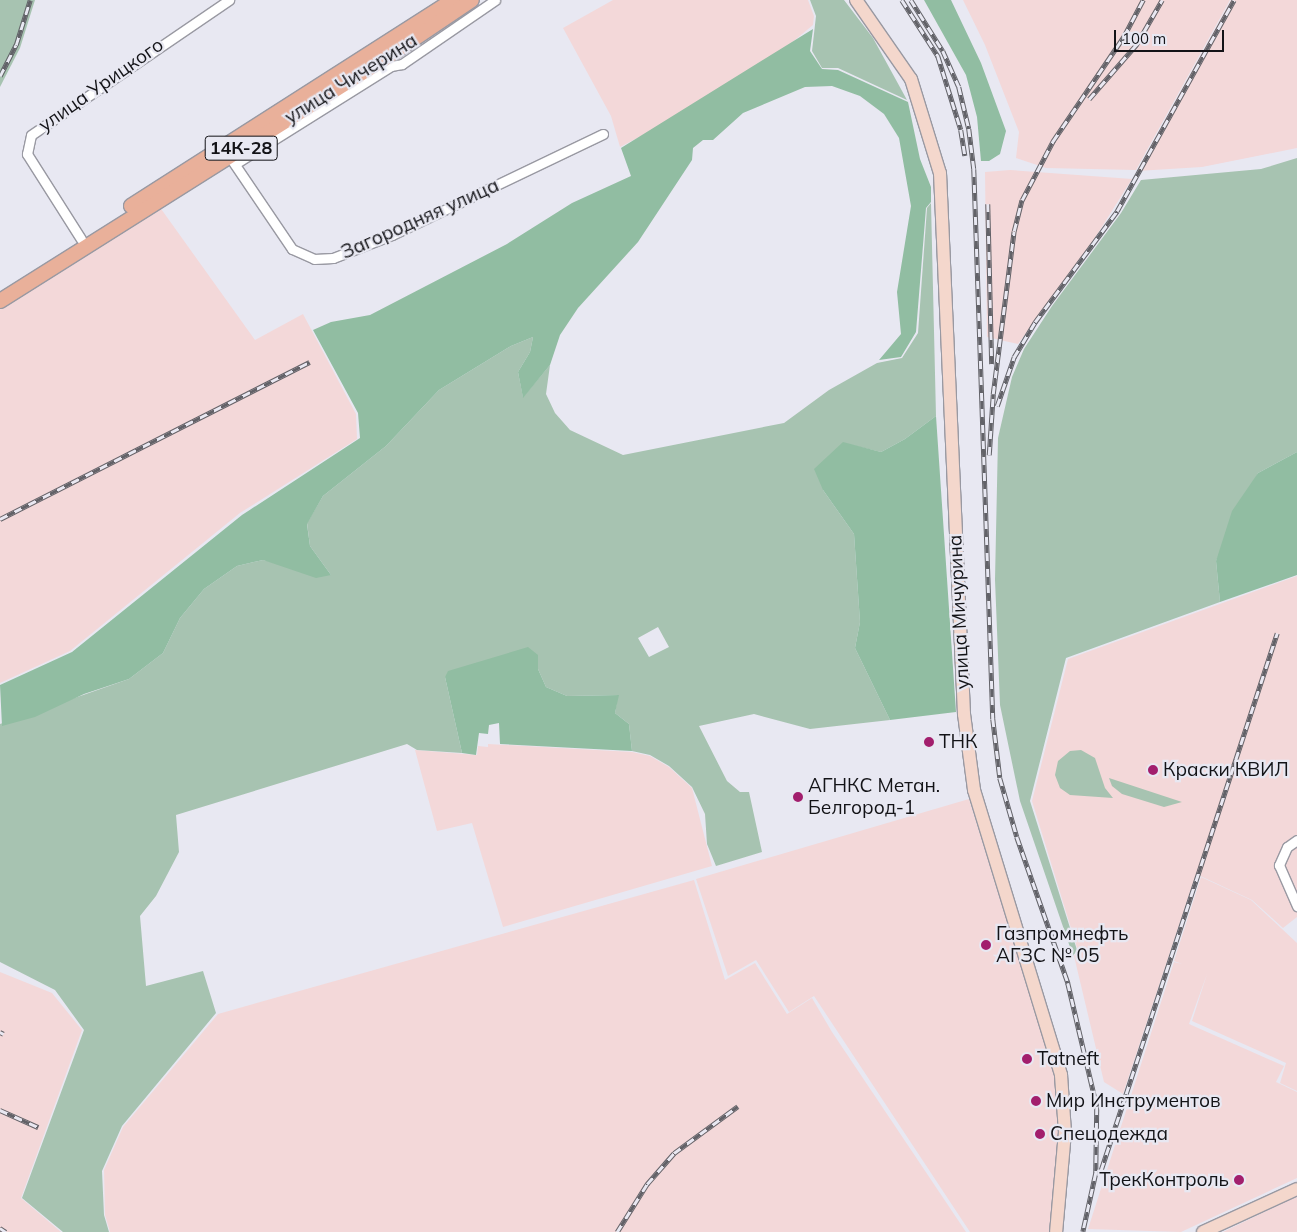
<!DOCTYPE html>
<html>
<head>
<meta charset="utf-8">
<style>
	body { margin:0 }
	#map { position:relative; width:1297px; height:1232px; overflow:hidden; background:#e8e8f2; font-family:Mulish,sans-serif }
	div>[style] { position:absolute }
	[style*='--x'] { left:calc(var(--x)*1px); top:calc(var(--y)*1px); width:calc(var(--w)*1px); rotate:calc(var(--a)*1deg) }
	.industrial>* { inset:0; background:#f3d8d9 }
	.green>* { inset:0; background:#a7c3b1 }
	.forest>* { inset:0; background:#91bda2 }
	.roads { filter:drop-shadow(1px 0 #9999a2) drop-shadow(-1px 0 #9999a2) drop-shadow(0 1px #9999a2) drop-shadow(0 -1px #9999a2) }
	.street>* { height:9px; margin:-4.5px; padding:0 4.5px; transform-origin:4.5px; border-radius:4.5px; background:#fff }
	.secondary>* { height:12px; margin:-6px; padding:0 6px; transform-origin:6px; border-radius:6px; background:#f4d7cc }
	.primary>* { height:14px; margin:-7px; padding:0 7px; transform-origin:7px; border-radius:7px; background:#e9b09a }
	.rail>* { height:4.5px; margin-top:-2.25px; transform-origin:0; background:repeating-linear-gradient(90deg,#e8e8f2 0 8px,#626268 0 16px); box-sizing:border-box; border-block:1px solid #626268 }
	.dots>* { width:14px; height:14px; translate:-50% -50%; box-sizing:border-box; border:2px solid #e8e8f2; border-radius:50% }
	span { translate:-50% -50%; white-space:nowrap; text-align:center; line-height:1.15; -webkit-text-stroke:4.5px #e8e8f2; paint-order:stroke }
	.shield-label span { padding:1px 4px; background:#e8e8f2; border:1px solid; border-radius:4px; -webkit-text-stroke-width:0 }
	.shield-label { font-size:18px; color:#131317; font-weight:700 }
	.street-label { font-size:19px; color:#131317 }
	.poi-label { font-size:19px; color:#131317 }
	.left { translate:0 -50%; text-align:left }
	.right { translate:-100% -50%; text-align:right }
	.scale { position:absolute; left:1114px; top:30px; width:110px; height:22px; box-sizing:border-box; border:2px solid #131317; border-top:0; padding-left:6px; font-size:15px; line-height:18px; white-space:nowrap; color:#131317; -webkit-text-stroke:4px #e8e8f2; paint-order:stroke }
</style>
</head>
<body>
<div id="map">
	<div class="industrial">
		<i style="clip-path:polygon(613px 0,808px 0,814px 16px,813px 25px,784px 49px,774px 67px,620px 147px,611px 116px,563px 28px)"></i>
		<i style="clip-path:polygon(963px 0,1230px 0,1136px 170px,1046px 168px,1016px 158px,1019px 132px,985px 45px)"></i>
		<i style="clip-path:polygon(1231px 0,1297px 0,1297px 148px,1202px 167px,1137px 171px)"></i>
		<i style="clip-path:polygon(1010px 170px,1132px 179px,1093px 241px,1018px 344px,987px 337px,985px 172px)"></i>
		<i style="clip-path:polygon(159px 206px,255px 340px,303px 314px,356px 414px,357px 439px,240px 513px,70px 651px,0 683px,0 309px)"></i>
		<i style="clip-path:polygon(1297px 576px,1297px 917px,1283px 928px,1252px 900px,1196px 874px,1123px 1094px,1104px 1082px,1074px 956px,1078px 951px,1032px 801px,1068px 659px)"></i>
		<i style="clip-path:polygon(488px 744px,632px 752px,650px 756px,669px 767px,692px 788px,712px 866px,503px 927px,472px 823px,437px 831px,415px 750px,477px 755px,478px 746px,488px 747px)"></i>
		<i style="clip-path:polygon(969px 799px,1060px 1091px,1062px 1118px,1049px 1232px,970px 1232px,814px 996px,789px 1012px,756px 960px,728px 976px,696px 879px)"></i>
		<i style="clip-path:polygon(1201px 877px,1251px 900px,1297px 943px,1297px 1091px,1280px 1083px,1286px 1063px,1192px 1021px,1207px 974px,1189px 1024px,1284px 1066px,1276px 1082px,1297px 1092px,1297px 1178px,1181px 1232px,1088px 1229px,1174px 962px,1182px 964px,1174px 961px)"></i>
		<i style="clip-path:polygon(694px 880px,725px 980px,755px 963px,787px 1014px,812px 998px,832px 1032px,966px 1232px,110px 1232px,105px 1215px,104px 1170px,123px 1127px,218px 1014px)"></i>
		<i style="clip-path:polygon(0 972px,52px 993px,82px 1030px,21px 1198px,61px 1232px,0 1232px)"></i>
		<i style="clip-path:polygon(1297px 1196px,1297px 1232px,1223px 1232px)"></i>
	</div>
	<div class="green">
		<i style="clip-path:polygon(0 0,35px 0,20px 48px,0 87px)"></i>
		<i style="clip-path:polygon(810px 0,844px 0,873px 38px,907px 100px,838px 68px,822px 68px,812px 51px,816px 16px)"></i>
		<i style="clip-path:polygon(1297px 158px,1297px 452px,1258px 473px,1216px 561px,1220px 602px,1066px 658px,1030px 801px,1077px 950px,1073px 956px,1020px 801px,1000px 705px,995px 580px,998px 438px,1012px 377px,1024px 349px,1052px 306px,1121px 213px,1141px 180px,1261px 169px)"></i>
		<i style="clip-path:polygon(evenodd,931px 203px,936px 416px,905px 439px,881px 452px,843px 443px,823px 490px,854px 534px,860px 622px,855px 648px,890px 720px,810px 729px,754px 714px,699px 726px,727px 781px,740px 792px,749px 792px,762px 852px,716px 866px,707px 844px,705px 814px,692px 787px,669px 766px,650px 755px,632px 751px,629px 724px,615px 713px,618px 695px,567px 696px,546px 687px,538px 669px,538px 655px,445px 677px,462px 753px,417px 750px,407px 744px,176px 815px,179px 852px,156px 896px,140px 916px,146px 986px,203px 971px,216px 1013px,122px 1126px,102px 1171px,104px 1215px,109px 1232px,63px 1232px,22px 1198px,84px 1030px,55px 990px,0 962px,0 724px,129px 679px,163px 653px,180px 618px,204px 589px,237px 566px,263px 560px,331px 575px,310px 546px,307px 523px,323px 496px,386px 446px,439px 390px,511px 346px,533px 337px,530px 352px,518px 372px,523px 397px,550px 365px,546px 394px,555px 413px,570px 430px,623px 455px,784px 423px,829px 390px,877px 363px,902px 358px,918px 333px,927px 208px,931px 203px,658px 627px,669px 647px,649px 657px,638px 638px,658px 627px)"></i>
		<i style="clip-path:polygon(1081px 750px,1095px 758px,1105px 788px,1113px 798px,1070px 795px,1060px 788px,1055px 775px,1058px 761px,1070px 751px)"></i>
		<i style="clip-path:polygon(1109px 778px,1182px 802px,1164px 807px,1122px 794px,1112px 786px)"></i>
	</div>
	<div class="forest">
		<i style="clip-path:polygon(924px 0,951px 0,981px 63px,1006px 131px,1000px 154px,989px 161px,981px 161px,977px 117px,966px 75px)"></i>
		<i style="clip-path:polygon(813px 29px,810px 51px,822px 69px,838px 70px,908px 102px,920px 159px,931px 187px,931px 202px,926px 208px,916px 332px,901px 357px,879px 360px,901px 334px,897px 292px,911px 206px,899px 138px,884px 114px,860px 96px,832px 86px,805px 87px,743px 113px,713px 140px,703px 140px,693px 148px,692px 160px,638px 242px,578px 308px,560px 335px,550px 365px,523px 398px,518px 372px,530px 352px,533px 337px,511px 346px,439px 390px,386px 446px,323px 496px,307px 524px,310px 546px,331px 575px,316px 578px,263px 560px,237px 566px,204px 589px,180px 618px,163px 653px,129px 679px,84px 694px,35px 717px,2px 726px,0 685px,72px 652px,242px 515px,360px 438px,358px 413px,313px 330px,331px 322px,370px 315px,507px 244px,572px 203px,631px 176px,621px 148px)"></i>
		<i style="clip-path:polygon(936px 416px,956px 712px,890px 720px,855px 648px,860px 622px,854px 534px,823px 490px,814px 469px,843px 442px,881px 452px,905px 439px)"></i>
		<i style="clip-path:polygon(1297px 452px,1297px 575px,1220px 602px,1216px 561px,1232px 511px,1258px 473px)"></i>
		<i style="clip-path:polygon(528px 647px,538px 655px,538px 669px,546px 687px,567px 696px,619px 695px,615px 713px,629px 724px,632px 751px,500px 744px,499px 723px,489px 725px,488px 734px,479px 733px,476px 755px,462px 753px,445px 677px,448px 671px)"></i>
	</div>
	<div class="roads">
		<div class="street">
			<i style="--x:227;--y:153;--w:116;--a:55.9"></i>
			<i style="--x:292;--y:249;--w:24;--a:24"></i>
			<i style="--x:314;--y:259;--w:19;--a:-3"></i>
			<i style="--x:333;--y:258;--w:63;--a:-21.3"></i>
			<i style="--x:392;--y:235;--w:234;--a:-25.6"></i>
			<i style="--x:235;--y:164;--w:184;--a:-32.1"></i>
			<i style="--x:391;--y:66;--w:11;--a:-10"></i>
			<i style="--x:402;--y:64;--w:113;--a:-34.5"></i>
			<i style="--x:81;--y:239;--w:101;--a:-122.4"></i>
			<i style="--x:27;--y:154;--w:19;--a:-78"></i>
			<i style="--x:31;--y:135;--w:240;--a:-34.3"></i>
			<i style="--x:1297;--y:840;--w:12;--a:145"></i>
			<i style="--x:1287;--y:847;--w:20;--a:114"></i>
			<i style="--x:1279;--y:865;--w:45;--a:66.3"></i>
		</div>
		<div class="secondary">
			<i style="--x:856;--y:0;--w:96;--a:55.2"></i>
			<i style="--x:911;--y:79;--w:98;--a:72.9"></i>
			<i style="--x:940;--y:173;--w:542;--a:87.46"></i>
			<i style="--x:964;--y:714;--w:77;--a:82.5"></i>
			<i style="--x:974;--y:790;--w:298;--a:73"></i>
			<i style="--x:1061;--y:1075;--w:57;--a:86"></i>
			<i style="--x:1065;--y:1132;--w:100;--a:95.1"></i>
			<i style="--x:1203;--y:1232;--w:103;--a:-24.6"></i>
		</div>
		<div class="primary">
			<i style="--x:131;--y:206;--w:382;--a:-32.6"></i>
			<i style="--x:0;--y:301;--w:453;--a:-32.2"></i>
			<i style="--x:383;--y:60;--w:107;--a:-34"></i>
		</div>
	</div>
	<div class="rail">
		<i style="--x:902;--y:0;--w:67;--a:57.3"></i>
		<i style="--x:938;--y:56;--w:77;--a:72.7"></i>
		<i style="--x:961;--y:130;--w:26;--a:81"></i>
		<i style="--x:911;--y:0;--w:60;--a:57.9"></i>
		<i style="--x:943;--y:51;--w:39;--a:66"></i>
		<i style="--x:959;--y:87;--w:43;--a:76.6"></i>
		<i style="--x:969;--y:129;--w:40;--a:82.9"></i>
		<i style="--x:974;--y:169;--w:550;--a:88.02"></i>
		<i style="--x:993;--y:719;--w:59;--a:83.2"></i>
		<i style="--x:1000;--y:778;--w:61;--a:73.9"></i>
		<i style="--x:1017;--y:837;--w:155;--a:70.7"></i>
		<i style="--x:1068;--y:983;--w:127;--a:76.8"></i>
		<i style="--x:1097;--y:1107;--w:66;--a:90.9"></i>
		<i style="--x:1096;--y:1173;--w:60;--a:102.4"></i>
		<i style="--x:0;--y:76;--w:35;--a:-63"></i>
		<i style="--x:16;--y:45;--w:47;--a:-72.7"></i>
		<i style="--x:1089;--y:99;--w:72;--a:-49"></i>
		<i style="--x:1136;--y:45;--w:52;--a:-60"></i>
		<i style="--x:988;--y:204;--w:160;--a:88.6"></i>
		<i style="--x:997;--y:406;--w:52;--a:-70.9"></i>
		<i style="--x:1014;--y:357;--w:41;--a:-59"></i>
		<i style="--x:1035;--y:322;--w:138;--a:-53.5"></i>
		<i style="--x:1117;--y:211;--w:241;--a:-61"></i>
		<i style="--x:989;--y:455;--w:61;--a:-86.2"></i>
		<i style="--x:993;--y:394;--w:164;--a:-82.7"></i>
		<i style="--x:1014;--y:231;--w:32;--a:-76"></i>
		<i style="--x:1022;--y:200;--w:67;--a:-62.3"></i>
		<i style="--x:1053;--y:141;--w:127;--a:-55.9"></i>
		<i style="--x:1124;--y:36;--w:41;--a:-62.2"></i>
		<i style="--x:0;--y:519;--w:347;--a:-26.9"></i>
		<i style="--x:0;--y:1032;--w:4;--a:27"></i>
		<i style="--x:0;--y:1110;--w:42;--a:24.1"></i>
		<i style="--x:1101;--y:1170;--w:565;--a:-71.85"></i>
		<i style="--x:0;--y:1228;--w:7;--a:34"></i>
		<i style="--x:617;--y:1232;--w:57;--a:-58"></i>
		<i style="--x:647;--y:1184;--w:41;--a:-48.9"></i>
		<i style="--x:674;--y:1153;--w:79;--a:-36.3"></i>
	</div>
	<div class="dots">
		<i style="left:929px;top:742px;background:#a21e6d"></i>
		<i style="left:1153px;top:770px;background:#a21e6d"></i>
		<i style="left:798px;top:797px;background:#a21e6d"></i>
		<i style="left:986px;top:945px;background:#a21e6d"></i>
		<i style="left:1027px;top:1059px;background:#a21e6d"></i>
		<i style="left:1036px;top:1101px;background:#a21e6d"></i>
		<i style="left:1040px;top:1134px;background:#a21e6d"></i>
		<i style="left:1239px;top:1180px;background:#a21e6d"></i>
	</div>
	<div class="shield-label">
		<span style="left:241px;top:148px">14К-28</span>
	</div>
	<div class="street-label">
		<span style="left:351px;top:79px;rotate:-32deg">улица Чичерина</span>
		<span style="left:101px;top:85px;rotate:-35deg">улица Урицкого</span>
		<span style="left:420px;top:219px;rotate:-24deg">Загородняя улица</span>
		<span style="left:959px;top:612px;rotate:-93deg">улица Мичурина</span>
	</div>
	<div class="poi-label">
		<span class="left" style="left:939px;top:742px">ТНК</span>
		<span class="left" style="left:1163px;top:770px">Краски КВИЛ</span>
		<span class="left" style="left:808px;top:797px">АГНКС Метан.<br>Белгород-1</span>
		<span class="left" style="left:996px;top:945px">Газпромнефть<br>АГЗС № 05</span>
		<span class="left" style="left:1037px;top:1059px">Tatneft</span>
		<span class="left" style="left:1046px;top:1101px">Мир Инструментов</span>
		<span class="left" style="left:1050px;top:1134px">Спецодежда</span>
		<span class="right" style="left:1229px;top:1180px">ТрекКонтроль</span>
	</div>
	<div class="scale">100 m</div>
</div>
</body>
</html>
